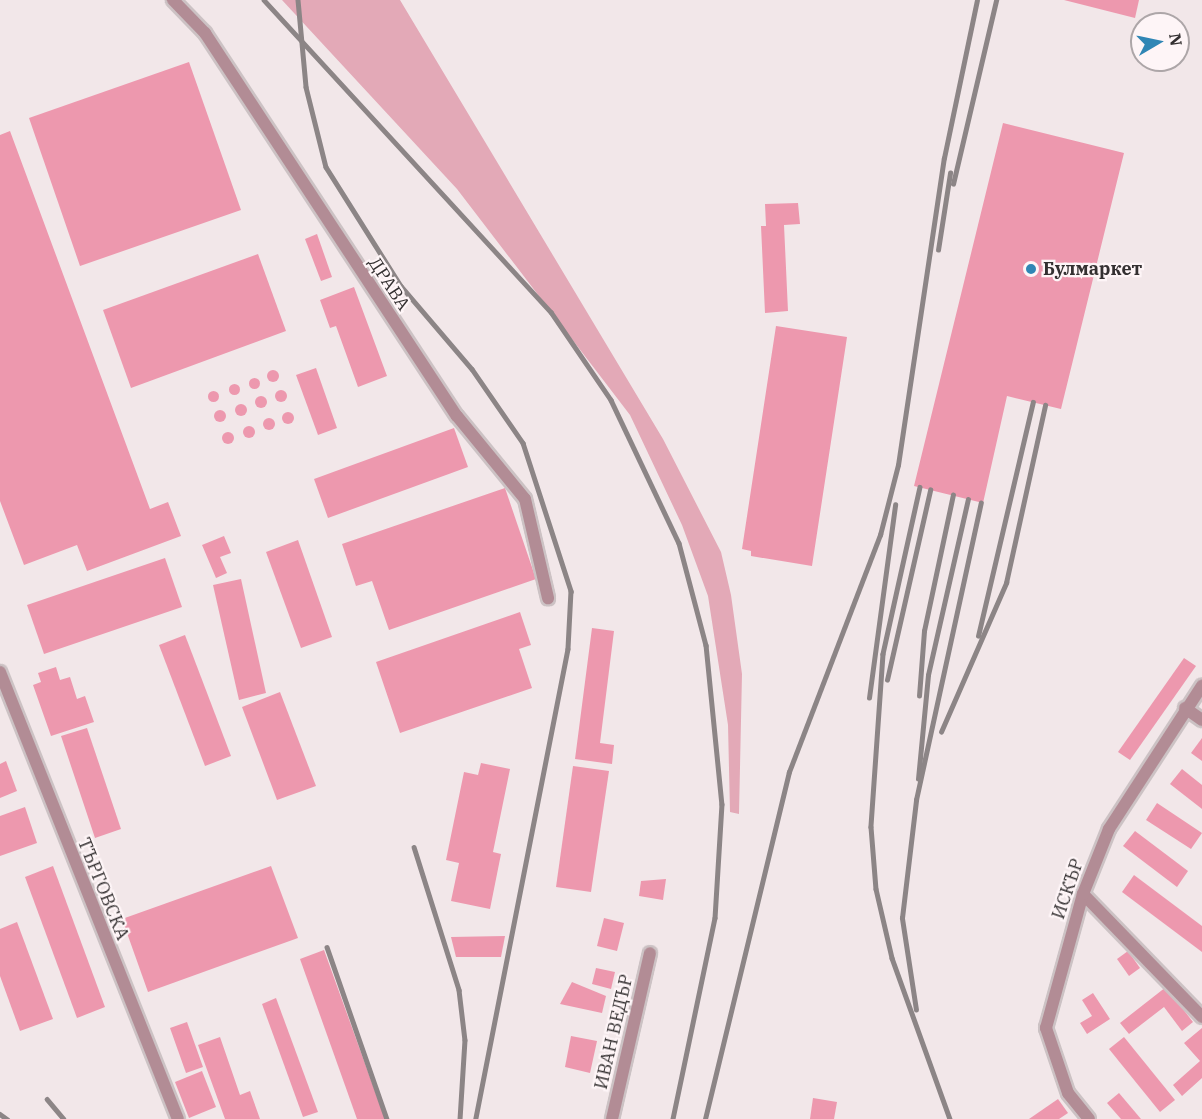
<!DOCTYPE html>
<html>
<head>
<meta charset="utf-8">
<style>
	body { margin:0 }
	#map { position:relative; width:1202px; height:1119px; overflow:hidden; background:#f2e7e9; font-family:"IBM Plex Serif",serif }
	div>[style] { position:absolute }
	[style*='--x'] { left:calc(var(--x)*1px); top:calc(var(--y)*1px); width:calc(var(--w)*1px); rotate:calc(var(--a)*1deg) }
	.green>* { inset:0; background:#e3a9b7 }
	.building>* { inset:0; background:#ed98ae }
	.round { border-radius:50% }
	.roads { filter:drop-shadow(2px 0 #ccc2c4) drop-shadow(-2px 0 #ccc2c4) drop-shadow(0 2px #ccc2c4) drop-shadow(0 -2px #ccc2c4) }
	.minor>* { height:12px; margin:-6px; padding:0 6px; transform-origin:6px; border-radius:6px; background:#b28c95 }
	.rail>* { height:4.5px; margin:-2.25px; padding:0 2.25px; transform-origin:2.25px; border-radius:2.25px; background:#8c8586 }
	.dots>* { width:16px; height:16px; translate:-50% -50%; box-sizing:border-box; border:3px solid #fef5f7; border-radius:50% }
	span { translate:-50% -50%; white-space:nowrap; text-align:center; line-height:1.15; -webkit-text-stroke:4.5px #fef5f7; paint-order:stroke }
	.poi-label { font-size:18px; color:#343031; font-weight:700 }
	.left { translate:0 -50%; text-align:left }
	.street-label { font-size:18px; color:#343031 }
	.north { position:absolute; left:1130px; top:12px; width:60px; height:60px; box-sizing:border-box; background:#fef5f7; border:2px solid #ada6a8; border-radius:50%; rotate:81deg; font-size:16px; font-weight:700; line-height:24px; text-align:center; color:#343031 }
	.north::after { content:''; display:block; margin:auto; width:21px; height:27px; background:#3086b5; clip-path:polygon(50% 0,100% 100%,50% 72%,0 100%) }
</style>
</head>
<body>
<div id="map">
	<div class="green">
		<i style="clip-path:polygon(282px 0,400px 0,663px 439px,721px 552px,731px 595px,742px 674px,739px 814px,730px 812px,728px 725px,708px 596px,682px 525px,630px 415px,457px 189px)"></i>
	</div>
	<div class="building">
		<i style="clip-path:polygon(1064px 0,1139px 0,1135px 18px)"></i>
		<i style="clip-path:polygon(189px 62px,241px 210px,80px 266px,29px 118px)"></i>
		<i style="clip-path:polygon(1003px 123px,1124px 153px,1061px 409px,1007px 396px,983px 503px,914px 486px)"></i>
		<i style="clip-path:polygon(10px 131px,150px 509px,168px 502px,181px 536px,87px 571px,77px 545px,24px 565px,0 501px,0 135px)"></i>
		<i style="clip-path:polygon(798px 203px,800px 224px,784px 225px,788px 311px,765px 313px,761px 226px,766px 226px,765px 204px)"></i>
		<i style="clip-path:polygon(317px 234px,332px 277px,321px 281px,305px 239px)"></i>
		<i style="clip-path:polygon(258px 254px,286px 331px,131px 388px,103px 310px)"></i>
		<i style="clip-path:polygon(354px 287px,387px 376px,358px 387px,336px 326px,330px 328px,320px 300px)"></i>
		<i style="clip-path:polygon(776px 326px,847px 337px,812px 566px,751px 556px,751px 551px,742px 549px)"></i>
		<i style="clip-path:polygon(316px 368px,337px 428px,318px 435px,296px 375px)"></i>
		<i class="round" style="left:267px;top:370px;width:12px;height:12px"></i>
		<i class="round" style="left:248.5px;top:377.5px;width:11px;height:11px"></i>
		<i class="round" style="left:228.5px;top:383.5px;width:11px;height:11px"></i>
		<i class="round" style="left:275px;top:390px;width:12px;height:12px"></i>
		<i class="round" style="left:207.5px;top:390.5px;width:11px;height:11px"></i>
		<i class="round" style="left:255px;top:396px;width:12px;height:12px"></i>
		<i class="round" style="left:235px;top:404px;width:12px;height:12px"></i>
		<i class="round" style="left:214px;top:410px;width:12px;height:12px"></i>
		<i class="round" style="left:282px;top:412px;width:12px;height:12px"></i>
		<i class="round" style="left:263px;top:418px;width:12px;height:12px"></i>
		<i class="round" style="left:243px;top:426px;width:12px;height:12px"></i>
		<i style="clip-path:polygon(454px 428px,468px 467px,328px 518px,314px 479px)"></i>
		<i class="round" style="left:222px;top:432px;width:12px;height:12px"></i>
		<i style="clip-path:polygon(505px 488px,536px 579px,389px 630px,372px 581px,356px 586px,342px 544px)"></i>
		<i style="clip-path:polygon(224px 536px,231px 553px,220px 557px,227px 573px,216px 578px,202px 545px)"></i>
		<i style="clip-path:polygon(298px 540px,332px 637px,301px 648px,266px 552px)"></i>
		<i style="clip-path:polygon(165px 558px,182px 607px,44px 654px,27px 605px)"></i>
		<i style="clip-path:polygon(241px 579px,266px 693px,239px 700px,213px 585px)"></i>
		<i style="clip-path:polygon(520px 612px,531px 645px,519px 649px,532px 688px,400px 733px,376px 662px)"></i>
		<i style="clip-path:polygon(592px 628px,614px 631px,600px 743px,614px 745px,612px 764px,575px 759px)"></i>
		<i style="clip-path:polygon(185px 635px,231px 756px,205px 766px,159px 645px)"></i>
		<i style="clip-path:polygon(1184px 658px,1196px 666px,1130px 760px,1118px 752px)"></i>
		<i style="clip-path:polygon(56px 667px,60px 680px,70px 677px,77px 699px,85px 696px,94px 722px,51px 736px,33px 685px,41px 682px,38px 673px)"></i>
		<i style="clip-path:polygon(280px 692px,316px 786px,277px 800px,242px 707px)"></i>
		<i style="clip-path:polygon(87px 728px,121px 829px,95px 838px,61px 736px)"></i>
		<i style="clip-path:polygon(1202px 738px,1202px 761px,1191px 753px)"></i>
		<i style="clip-path:polygon(6px 761px,17px 791px,0 798px,0 764px)"></i>
		<i style="clip-path:polygon(481px 763px,510px 769px,493px 852px,501px 854px,490px 909px,451px 901px,459px 863px,446px 860px,464px 772px,478px 775px)"></i>
		<i style="clip-path:polygon(573px 766px,609px 771px,591px 892px,556px 887px)"></i>
		<i style="clip-path:polygon(1182px 769px,1202px 785px,1202px 809px,1170px 784px)"></i>
		<i style="clip-path:polygon(1157px 803px,1202px 833px,1191px 849px,1146px 820px)"></i>
		<i style="clip-path:polygon(25px 807px,37px 843px,0 856px,0 816px)"></i>
		<i style="clip-path:polygon(1135px 831px,1188px 871px,1177px 887px,1123px 846px)"></i>
		<i style="clip-path:polygon(53px 866px,105px 1007px,77px 1018px,25px 877px)"></i>
		<i style="clip-path:polygon(271px 866px,298px 938px,148px 992px,122px 919px)"></i>
		<i style="clip-path:polygon(1134px 875px,1202px 926px,1202px 952px,1122px 892px)"></i>
		<i style="clip-path:polygon(666px 879px,663px 900px,639px 896px,641px 881px)"></i>
		<i style="clip-path:polygon(604px 918px,624px 923px,617px 951px,597px 946px)"></i>
		<i style="clip-path:polygon(17px 922px,53px 1019px,20px 1031px,0 976px,0 929px)"></i>
		<i style="clip-path:polygon(505px 936px,501px 957px,456px 957px,451px 937px)"></i>
		<i style="clip-path:polygon(324px 950px,385px 1119px,357px 1119px,300px 959px)"></i>
		<i style="clip-path:polygon(1128px 951px,1140px 968px,1129px 976px,1117px 959px)"></i>
		<i style="clip-path:polygon(596px 968px,615px 972px,611px 989px,592px 984px)"></i>
		<i style="clip-path:polygon(572px 982px,606px 996px,602px 1013px,560px 1004px)"></i>
		<i style="clip-path:polygon(1166px 987px,1193px 1022px,1182px 1031px,1164px 1007px,1129px 1034px,1120px 1023px)"></i>
		<i style="clip-path:polygon(1093px 993px,1110px 1019px,1087px 1034px,1080px 1023px,1092px 1016px,1082px 1000px)"></i>
		<i style="clip-path:polygon(276px 998px,318px 1112px,303px 1117px,262px 1004px)"></i>
		<i style="clip-path:polygon(187px 1022px,203px 1067px,186px 1073px,170px 1028px)"></i>
		<i style="clip-path:polygon(1202px 1028px,1202px 1078px,1182px 1096px,1173px 1085px,1200px 1061px,1184px 1043px)"></i>
		<i style="clip-path:polygon(571px 1036px,597px 1041px,590px 1073px,565px 1067px)"></i>
		<i style="clip-path:polygon(220px 1037px,240px 1095px,250px 1091px,260px 1119px,225px 1119px,198px 1045px)"></i>
		<i style="clip-path:polygon(1124px 1037px,1175px 1100px,1160px 1112px,1109px 1049px)"></i>
		<i style="clip-path:polygon(202px 1071px,216px 1107px,189px 1118px,175px 1082px)"></i>
		<i style="clip-path:polygon(1119px 1093px,1141px 1119px,1121px 1119px,1107px 1103px)"></i>
		<i style="clip-path:polygon(813px 1098px,837px 1102px,834px 1119px,810px 1119px)"></i>
		<i style="clip-path:polygon(1058px 1099px,1068px 1113px,1059px 1119px,1029px 1119px)"></i>
	</div>
	<div class="roads">
		<div class="minor">
			<i style="--x:173;--y:0;--w:46;--a:45.9"></i>
			<i style="--x:205;--y:33;--w:458;--a:56.7"></i>
			<i style="--x:457;--y:416;--w:107;--a:50.7"></i>
			<i style="--x:525;--y:499;--w:102;--a:76.9"></i>
			<i style="--x:0;--y:672;--w:481;--a:68.3"></i>
			<i style="--x:1185;--y:708;--w:21;--a:35"></i>
			<i style="--x:1083;--y:894;--w:171;--a:45.9"></i>
			<i style="--x:612;--y:1119;--w:170;--a:-77.1"></i>
			<i style="--x:1089;--y:1119;--w:33;--a:-129"></i>
			<i style="--x:1068;--y:1093;--w:69;--a:-108.7"></i>
			<i style="--x:1046;--y:1028;--w:139;--a:-74.6"></i>
			<i style="--x:1083;--y:894;--w:70;--a:-68.2"></i>
			<i style="--x:1109;--y:829;--w:171;--a:-57"></i>
		</div>
	</div>
	<div class="rail">
		<i style="--x:264;--y:0;--w:424;--a:47.4"></i>
		<i style="--x:551;--y:312;--w:107;--a:55.7"></i>
		<i style="--x:611;--y:400;--w:158;--a:64.6"></i>
		<i style="--x:679;--y:543;--w:106;--a:75.2"></i>
		<i style="--x:706;--y:645;--w:160;--a:84.3"></i>
		<i style="--x:722;--y:804;--w:114;--a:93.5"></i>
		<i style="--x:715;--y:918;--w:205;--a:101.8"></i>
		<i style="--x:298;--y:0;--w:87;--a:84.7"></i>
		<i style="--x:306;--y:87;--w:82;--a:76"></i>
		<i style="--x:326;--y:167;--w:141;--a:57.8"></i>
		<i style="--x:401;--y:286;--w:109;--a:49.5"></i>
		<i style="--x:472;--y:369;--w:90;--a:55.4"></i>
		<i style="--x:523;--y:443;--w:156;--a:72"></i>
		<i style="--x:571;--y:591;--w:58;--a:93"></i>
		<i style="--x:568;--y:649;--w:479;--a:101.1"></i>
		<i style="--x:953;--y:184;--w:189;--a:-76.8"></i>
		<i style="--x:938;--y:250;--w:78;--a:-81.1"></i>
		<i style="--x:920;--y:487;--w:171;--a:102.5"></i>
		<i style="--x:883;--y:654;--w:173;--a:94"></i>
		<i style="--x:871;--y:827;--w:62;--a:85.4"></i>
		<i style="--x:876;--y:889;--w:71;--a:76.9"></i>
		<i style="--x:892;--y:958;--w:171;--a:70.2"></i>
		<i style="--x:978;--y:636;--w:240;--a:-76.8"></i>
		<i style="--x:887;--y:680;--w:195;--a:-77.2"></i>
		<i style="--x:919;--y:696;--w:65;--a:-85.6"></i>
		<i style="--x:924;--y:631;--w:139;--a:-78"></i>
		<i style="--x:869;--y:698;--w:195;--a:-82.3"></i>
		<i style="--x:941;--y:732;--w:163;--a:-66.4"></i>
		<i style="--x:1006;--y:583;--w:182;--a:-77.6"></i>
		<i style="--x:918;--y:779;--w:104;--a:-84.5"></i>
		<i style="--x:928;--y:675;--w:180;--a:-77.2"></i>
		<i style="--x:414;--y:847;--w:150;--a:72.5"></i>
		<i style="--x:459;--y:990;--w:50;--a:83.2"></i>
		<i style="--x:465;--y:1040;--w:79;--a:93.6"></i>
		<i style="--x:327;--y:947;--w:182;--a:70.8"></i>
		<i style="--x:916;--y:1010;--w:93;--a:-98.7"></i>
		<i style="--x:902;--y:918;--w:119;--a:-83.2"></i>
		<i style="--x:916;--y:800;--w:304;--a:-77.7"></i>
		<i style="--x:47;--y:1099;--w:26;--a:50"></i>
		<i style="--x:0;--y:1114;--w:9;--a:36"></i>
		<i style="--x:705;--y:1119;--w:357;--a:-76.4"></i>
		<i style="--x:789;--y:772;--w:254;--a:-69"></i>
		<i style="--x:880;--y:535;--w:72;--a:-75.6"></i>
		<i style="--x:898;--y:465;--w:310;--a:-81.5"></i>
		<i style="--x:944;--y:158;--w:161;--a:-78.2"></i>
	</div>
	<div class="dots">
		<i style="left:1031px;top:269px;background:#3086b5"></i>
	</div>
	<div class="poi-label">
		<span class="left" style="left:1043px;top:269px">Булмаркет</span>
	</div>
	<div class="street-label">
		<span style="left:389px;top:284px;rotate:57deg">ДРАВА</span>
		<span style="left:103px;top:889px;rotate:68deg">ТЪРГОВСКА</span>
		<span style="left:1068px;top:889px;rotate:-71deg">ИСКЪР</span>
		<span style="left:614px;top:1032px;rotate:-77deg">ИВАН ВЕДЪР</span>
	</div>
	<div class="north">N</div>
</div>
</body>
</html>
